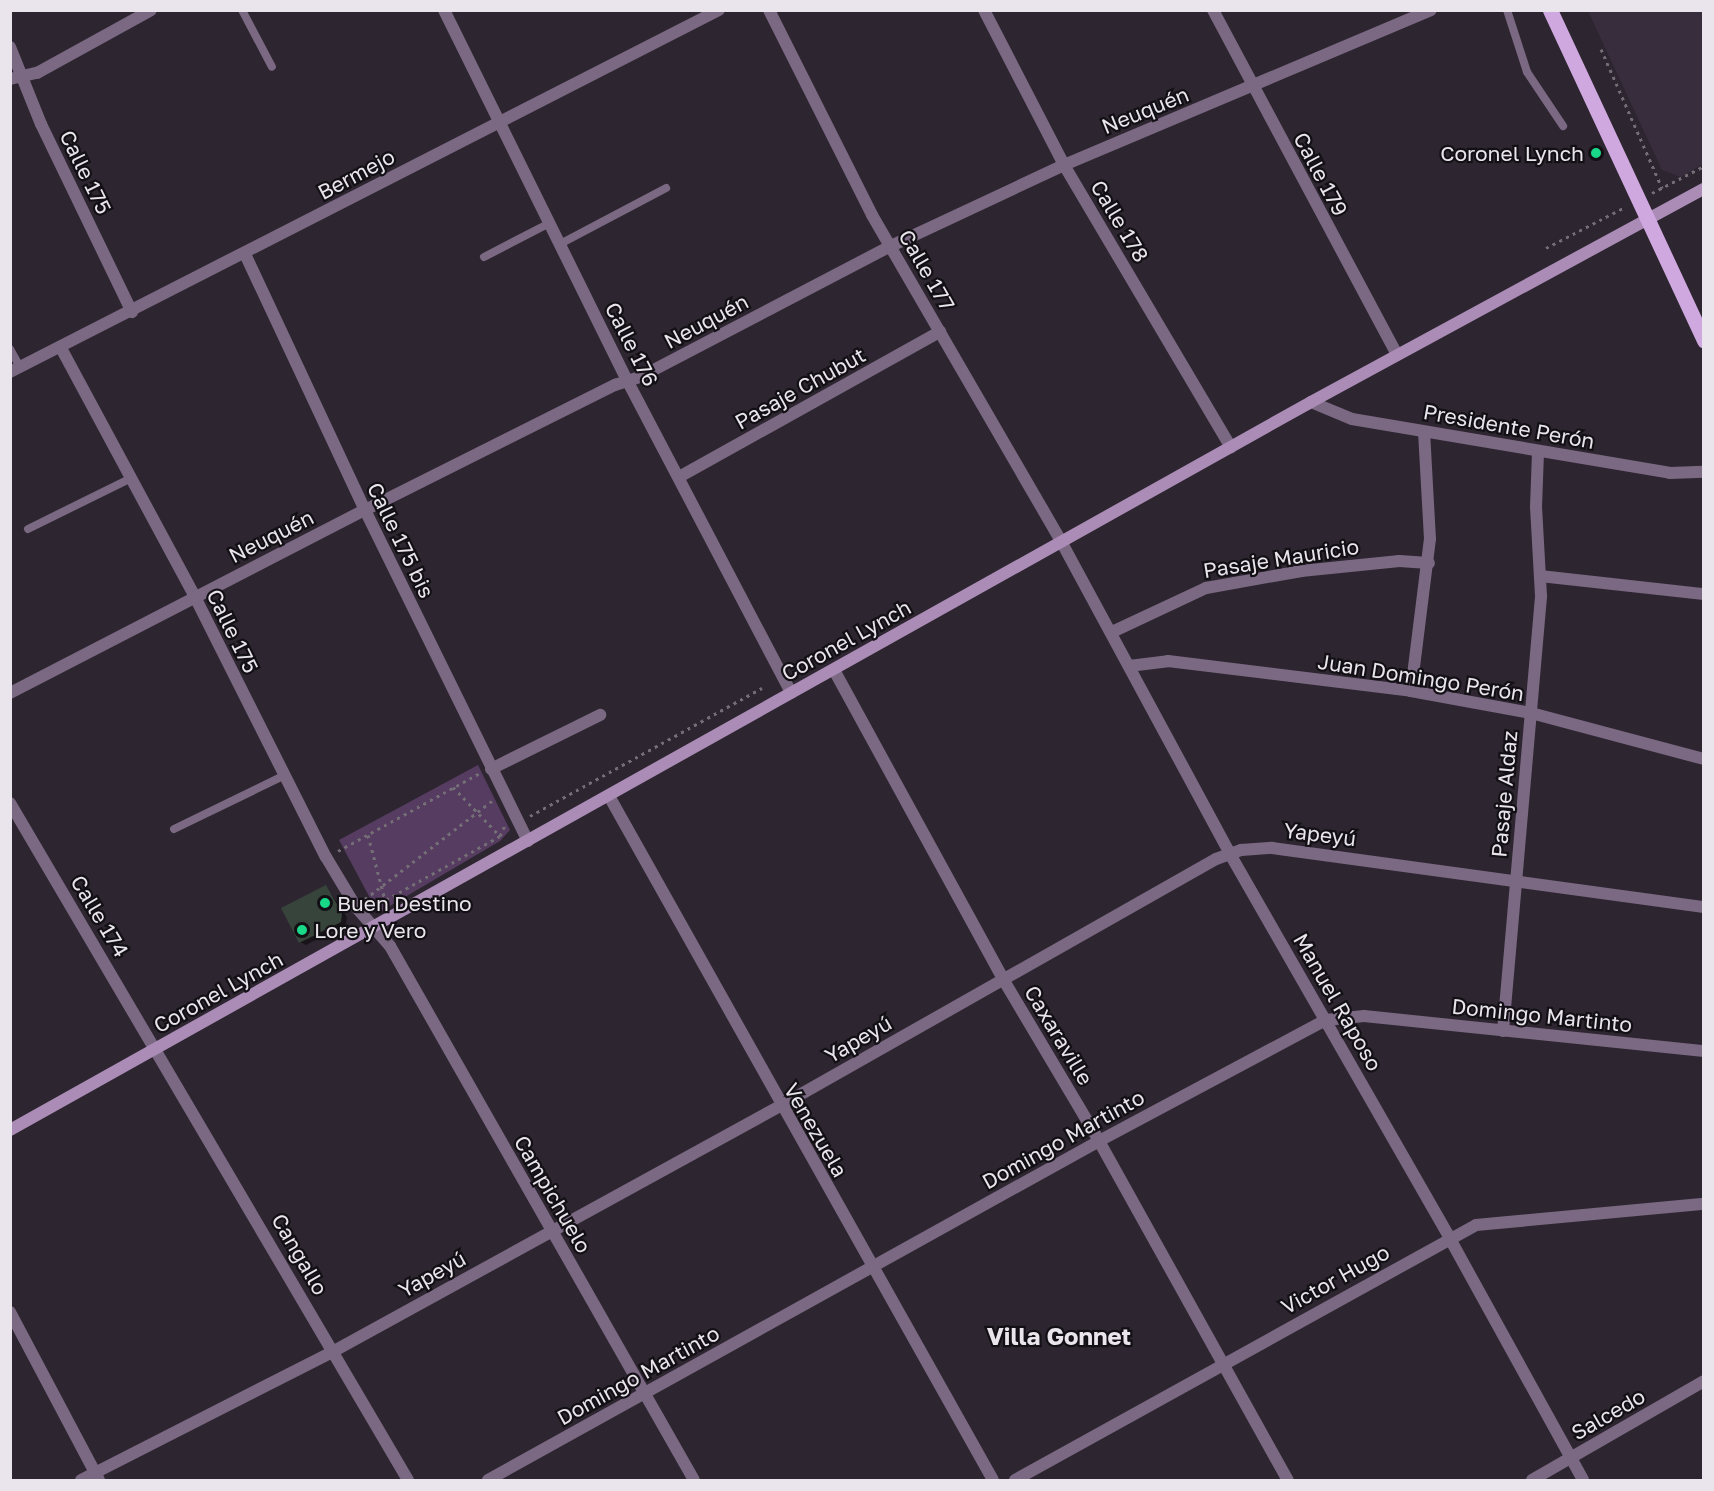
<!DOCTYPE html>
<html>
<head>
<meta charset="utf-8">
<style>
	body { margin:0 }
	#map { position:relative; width:1714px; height:1491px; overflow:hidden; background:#2d2630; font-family:"Golos Text",sans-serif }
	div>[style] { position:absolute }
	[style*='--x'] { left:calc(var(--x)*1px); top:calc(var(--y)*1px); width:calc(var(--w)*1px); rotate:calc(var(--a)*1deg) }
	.built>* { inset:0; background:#382d3d }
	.green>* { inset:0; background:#563c60 }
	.shadow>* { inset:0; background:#0007 }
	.building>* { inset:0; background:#37443c }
	.path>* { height:3px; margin-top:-1.5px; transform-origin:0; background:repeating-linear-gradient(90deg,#746e77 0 3px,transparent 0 7.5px) }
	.service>* { height:8px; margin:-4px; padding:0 4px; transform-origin:4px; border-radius:4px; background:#7b6983 }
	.minor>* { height:12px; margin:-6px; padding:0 6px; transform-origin:6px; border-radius:6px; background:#7b6983 }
	.secondary>* { height:12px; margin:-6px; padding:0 6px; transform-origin:6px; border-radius:6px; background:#ab8cb7 }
	.primary>* { height:15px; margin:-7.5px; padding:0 7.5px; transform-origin:7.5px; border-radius:7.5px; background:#cfa8df }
	.dots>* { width:16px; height:16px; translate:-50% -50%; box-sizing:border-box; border:3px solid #131015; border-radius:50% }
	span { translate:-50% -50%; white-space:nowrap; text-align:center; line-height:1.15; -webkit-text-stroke:4.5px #131015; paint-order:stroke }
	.street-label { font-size:21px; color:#eae5ec }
	.poi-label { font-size:21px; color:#eae5ec }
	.right { translate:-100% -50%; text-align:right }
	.left { translate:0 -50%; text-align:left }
	.quarter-label { font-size:24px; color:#eae5ec; font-weight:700 }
	.frame { position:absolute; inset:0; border:12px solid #eae5ec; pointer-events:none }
</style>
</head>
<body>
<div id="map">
	<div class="built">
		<i style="clip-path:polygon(1588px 11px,1703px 11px,1703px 164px,1681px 177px,1662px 170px)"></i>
	</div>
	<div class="green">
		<i style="clip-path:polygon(478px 765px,510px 830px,500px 841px,378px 913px,339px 840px)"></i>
	</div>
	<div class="shadow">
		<i style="clip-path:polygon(326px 886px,347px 917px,346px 924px,306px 945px,300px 942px)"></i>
	</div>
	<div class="building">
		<i style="clip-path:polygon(326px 885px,342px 913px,341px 922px,299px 943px,281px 908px)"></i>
	</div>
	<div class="path">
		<i style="--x:1601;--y:49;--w:152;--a:66.3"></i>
		<i style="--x:1652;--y:193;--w:59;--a:-27.4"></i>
		<i style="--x:1546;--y:248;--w:89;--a:-27.4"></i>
		<i style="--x:453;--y:787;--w:68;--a:46.2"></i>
		<i style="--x:530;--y:816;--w:265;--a:-28.9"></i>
		<i style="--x:368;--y:835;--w:67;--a:75.3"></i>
		<i style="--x:338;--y:851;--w:162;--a:-28.8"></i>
		<i style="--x:365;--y:899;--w:162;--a:-37.7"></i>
		<i style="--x:373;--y:907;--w:145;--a:-29.2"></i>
		<i style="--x:500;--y:836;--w:12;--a:-66"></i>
	</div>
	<div class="service">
		<i style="--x:242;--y:10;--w:64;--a:62.2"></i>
		<i style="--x:1507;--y:10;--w:65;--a:72.1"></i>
		<i style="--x:1527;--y:72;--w:65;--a:56.3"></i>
		<i style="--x:560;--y:244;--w:120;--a:-27.8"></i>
		<i style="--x:484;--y:257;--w:74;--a:-27.3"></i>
		<i style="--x:10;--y:349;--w:21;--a:61"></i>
		<i style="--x:28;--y:529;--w:115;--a:-26.3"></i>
		<i style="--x:174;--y:829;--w:121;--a:-25.9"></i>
	</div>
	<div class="minor">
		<i style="--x:444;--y:10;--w:415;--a:63.7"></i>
		<i style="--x:628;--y:382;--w:351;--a:62.3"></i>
		<i style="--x:769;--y:10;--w:229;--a:63.3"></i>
		<i style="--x:872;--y:215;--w:379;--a:59.9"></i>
		<i style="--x:1062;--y:543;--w:353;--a:61.6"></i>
		<i style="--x:1230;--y:854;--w:441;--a:60.2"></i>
		<i style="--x:1449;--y:1237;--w:277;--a:61.1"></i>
		<i style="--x:984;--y:10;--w:174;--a:62.7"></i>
		<i style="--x:1064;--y:165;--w:328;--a:59.4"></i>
		<i style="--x:1213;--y:10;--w:391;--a:61.9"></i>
		<i style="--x:10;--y:47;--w:83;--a:68.1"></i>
		<i style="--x:41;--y:124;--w:209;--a:64.2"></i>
		<i style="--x:10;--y:79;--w:28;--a:-13"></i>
		<i style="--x:37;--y:73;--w:130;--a:-28.9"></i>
		<i style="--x:245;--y:254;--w:283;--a:64.9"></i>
		<i style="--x:365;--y:510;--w:369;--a:63.8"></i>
		<i style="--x:61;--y:348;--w:283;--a:61.7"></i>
		<i style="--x:195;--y:597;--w:291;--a:63.3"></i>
		<i style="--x:326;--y:857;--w:58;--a:59"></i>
		<i style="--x:356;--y:907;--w:52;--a:48.9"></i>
		<i style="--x:390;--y:946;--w:614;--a:60.35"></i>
		<i style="--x:10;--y:372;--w:796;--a:-27.05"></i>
		<i style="--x:1311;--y:402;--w:44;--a:22.5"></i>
		<i style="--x:1352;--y:419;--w:323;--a:9.6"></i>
		<i style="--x:1670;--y:473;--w:34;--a:-2"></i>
		<i style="--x:679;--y:477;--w:299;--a:-29.1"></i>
		<i style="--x:1540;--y:576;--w:165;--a:6.3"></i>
		<i style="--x:1112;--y:632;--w:104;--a:-25.1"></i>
		<i style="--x:1206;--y:588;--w:97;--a:-10.1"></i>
		<i style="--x:1301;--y:571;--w:99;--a:-5.8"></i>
		<i style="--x:1399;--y:561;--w:30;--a:4"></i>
		<i style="--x:1129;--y:666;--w:39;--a:-7"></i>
		<i style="--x:1168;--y:661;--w:245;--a:7"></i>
		<i style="--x:1411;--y:691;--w:122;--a:10.4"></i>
		<i style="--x:1531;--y:713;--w:179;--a:14.9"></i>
		<i style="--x:834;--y:670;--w:352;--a:61.3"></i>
		<i style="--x:1003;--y:979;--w:188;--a:59.3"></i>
		<i style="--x:1099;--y:1141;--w:388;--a:60.9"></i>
		<i style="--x:1411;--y:691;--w:153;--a:-82.9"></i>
		<i style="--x:1430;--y:539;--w:107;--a:-93.2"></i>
		<i style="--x:10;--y:693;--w:399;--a:-27.3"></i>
		<i style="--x:365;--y:510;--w:280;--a:-26.6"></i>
		<i style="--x:615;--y:385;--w:28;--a:-18"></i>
		<i style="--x:642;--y:376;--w:281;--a:-27.6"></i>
		<i style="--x:891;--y:246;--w:191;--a:-25.1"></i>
		<i style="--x:1064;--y:165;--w:398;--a:-22.9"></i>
		<i style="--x:491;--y:769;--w:122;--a:-26.4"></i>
		<i style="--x:609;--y:796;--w:784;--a:60.69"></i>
		<i style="--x:10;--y:803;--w:785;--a:59.55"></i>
		<i style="--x:1503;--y:1031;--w:437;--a:-85"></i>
		<i style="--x:1541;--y:596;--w:89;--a:-93.2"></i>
		<i style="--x:1536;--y:507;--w:55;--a:-87.9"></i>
		<i style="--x:10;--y:1312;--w:190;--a:62.1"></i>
		<i style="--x:81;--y:1480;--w:284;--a:-27"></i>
		<i style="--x:334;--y:1351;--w:509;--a:-28.78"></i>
		<i style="--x:780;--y:1106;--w:501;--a:-29.53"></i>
		<i style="--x:1216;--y:859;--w:27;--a:-20"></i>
		<i style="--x:1241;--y:850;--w:31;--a:-4"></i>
		<i style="--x:1272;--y:848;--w:436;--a:7.8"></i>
		<i style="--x:488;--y:1480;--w:699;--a:-29.02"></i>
		<i style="--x:1099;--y:1141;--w:257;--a:-28.1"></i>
		<i style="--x:1326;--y:1020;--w:38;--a:-6"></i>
		<i style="--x:1364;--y:1016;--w:342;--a:5.9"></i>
		<i style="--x:1015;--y:1480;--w:527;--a:-28.95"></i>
		<i style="--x:1476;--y:1225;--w:229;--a:-5.3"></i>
		<i style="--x:1532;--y:1480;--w:198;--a:-29.9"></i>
	</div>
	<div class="secondary">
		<i style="--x:10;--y:1130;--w:1491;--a:-29.23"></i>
		<i style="--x:1311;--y:402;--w:447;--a:-28.5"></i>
	</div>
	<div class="primary">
		<i style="--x:1550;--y:10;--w:365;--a:65"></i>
	</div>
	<div class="dots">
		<i style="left:1596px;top:153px;background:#19d989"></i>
		<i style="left:325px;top:903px;background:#19d989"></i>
		<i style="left:302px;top:930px;background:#19d989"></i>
	</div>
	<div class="street-label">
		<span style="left:1145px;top:110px;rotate:-22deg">Neuquén</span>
		<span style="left:86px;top:172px;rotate:64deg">Calle 175</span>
		<span style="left:356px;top:174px;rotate:-28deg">Bermejo</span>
		<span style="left:1321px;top:174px;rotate:62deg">Calle 179</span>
		<span style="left:1120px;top:221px;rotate:59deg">Calle 178</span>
		<span style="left:927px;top:270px;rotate:60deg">Calle 177</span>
		<span style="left:706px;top:321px;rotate:-28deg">Neuquén</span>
		<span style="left:632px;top:344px;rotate:63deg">Calle 176</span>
		<span style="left:800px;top:388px;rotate:-29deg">Pasaje Chubut</span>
		<span style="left:1509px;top:426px;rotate:10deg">Presidente Perón</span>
		<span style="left:271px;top:536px;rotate:-27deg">Neuquén</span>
		<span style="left:401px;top:540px;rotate:64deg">Calle 175 bis</span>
		<span style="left:1281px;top:558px;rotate:-9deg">Pasaje Mauricio</span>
		<span style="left:233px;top:631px;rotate:64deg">Calle 175</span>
		<span style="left:846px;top:640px;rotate:-29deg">Coronel Lynch</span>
		<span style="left:1421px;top:677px;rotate:9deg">Juan Domingo Perón</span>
		<span style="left:1504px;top:794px;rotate:-85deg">Pasaje Aldaz</span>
		<span style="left:1320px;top:834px;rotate:7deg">Yapeyú</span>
		<span style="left:100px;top:916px;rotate:59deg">Calle 174</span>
		<span style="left:218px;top:992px;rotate:-29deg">Coronel Lynch</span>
		<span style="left:1338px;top:1002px;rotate:60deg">Manuel Raposo</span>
		<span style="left:1542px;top:1015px;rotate:6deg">Domingo Martinto</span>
		<span style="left:1059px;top:1035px;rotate:59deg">Caxaraville</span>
		<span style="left:858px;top:1039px;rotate:-30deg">Yapeyú</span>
		<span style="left:816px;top:1130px;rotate:60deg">Venezuela</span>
		<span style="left:1063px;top:1139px;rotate:-29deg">Domingo Martinto</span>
		<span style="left:553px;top:1194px;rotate:60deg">Campichuelo</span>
		<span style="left:300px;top:1254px;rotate:60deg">Cangallo</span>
		<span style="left:432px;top:1274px;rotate:-29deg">Yapeyú</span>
		<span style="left:1335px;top:1279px;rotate:-29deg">Victor Hugo</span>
		<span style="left:638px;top:1375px;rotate:-29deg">Domingo Martinto</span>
		<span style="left:1608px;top:1414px;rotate:-30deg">Salcedo</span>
	</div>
	<div class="poi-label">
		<span class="right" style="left:1584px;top:153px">Coronel Lynch</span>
		<span class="left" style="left:337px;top:903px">Buen Destino</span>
		<span class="left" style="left:314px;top:930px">Lore y Vero</span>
	</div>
	<div class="quarter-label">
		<span style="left:1059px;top:1336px">Villa Gonnet</span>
	</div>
	<div class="frame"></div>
</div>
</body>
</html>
